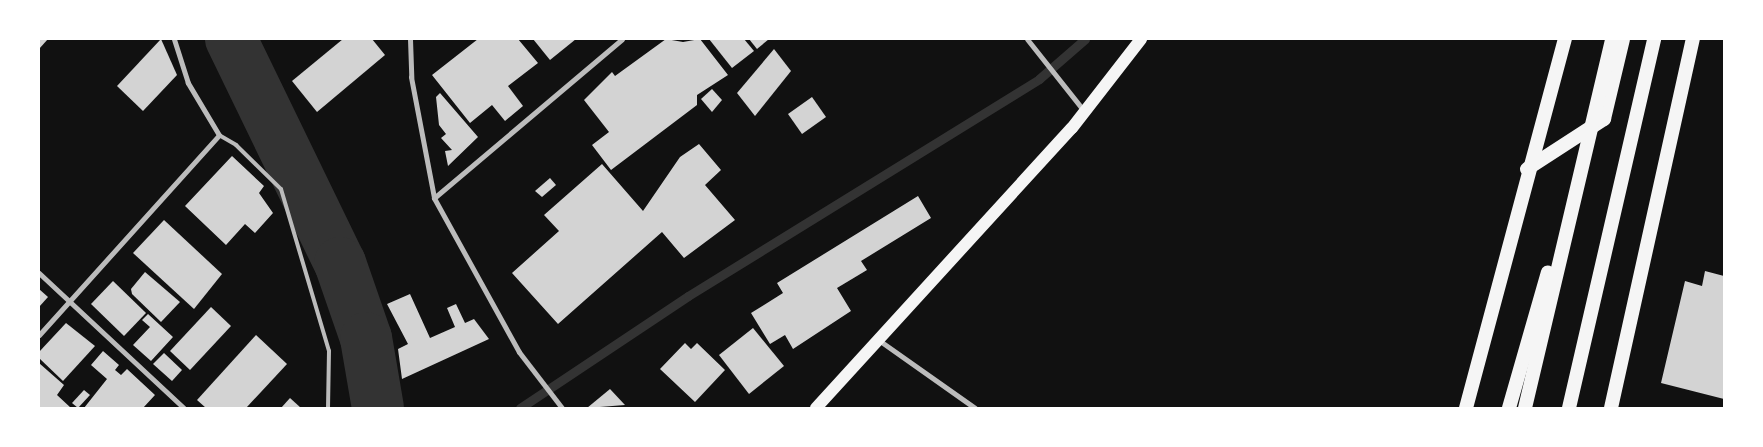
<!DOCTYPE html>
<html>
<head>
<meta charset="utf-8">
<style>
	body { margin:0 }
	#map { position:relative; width:1763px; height:447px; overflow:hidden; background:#111; font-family:"Public Sans",sans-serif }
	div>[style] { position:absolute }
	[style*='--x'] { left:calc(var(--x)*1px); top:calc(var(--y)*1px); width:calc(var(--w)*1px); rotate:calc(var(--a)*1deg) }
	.stream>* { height:9px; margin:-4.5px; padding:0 4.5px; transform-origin:4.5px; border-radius:4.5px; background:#333 }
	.river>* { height:52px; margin:-26px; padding:0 26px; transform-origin:26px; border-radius:26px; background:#333 }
	.building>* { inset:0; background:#d3d3d3 }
	.service>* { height:4px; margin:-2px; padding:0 2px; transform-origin:2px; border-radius:2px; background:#bcbcbc }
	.minor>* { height:5px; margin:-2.5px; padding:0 2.5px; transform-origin:2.5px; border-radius:2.5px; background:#bcbcbc }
	.primary>* { height:12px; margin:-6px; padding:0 6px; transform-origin:6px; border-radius:6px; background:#f5f5f5 }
	.trunk>* { height:14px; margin:-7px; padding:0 7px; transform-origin:7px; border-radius:7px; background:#f5f5f5 }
	span { translate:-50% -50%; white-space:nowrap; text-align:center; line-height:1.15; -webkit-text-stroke:5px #fff; paint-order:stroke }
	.frame { position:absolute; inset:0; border:40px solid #fff; pointer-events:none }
</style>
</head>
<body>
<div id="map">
	<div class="stream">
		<i style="--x:520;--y:408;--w:202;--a:-33.7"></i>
		<i style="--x:688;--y:296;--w:413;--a:-31.7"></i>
		<i style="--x:1039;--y:79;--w:61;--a:-41"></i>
	</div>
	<div class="river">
		<i style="--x:231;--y:39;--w:249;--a:64.1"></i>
		<i style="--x:340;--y:263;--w:79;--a:70.9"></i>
		<i style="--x:366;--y:338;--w:71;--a:80.3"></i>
	</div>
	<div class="building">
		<i style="clip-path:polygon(39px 39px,48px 39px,39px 49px)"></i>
		<i style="clip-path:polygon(161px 39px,177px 75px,143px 111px,117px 86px)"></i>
		<i style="clip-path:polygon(343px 39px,372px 39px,385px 55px,317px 112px,292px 81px)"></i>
		<i style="clip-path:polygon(478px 39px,518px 39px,538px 63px,508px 86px,523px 106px,505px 121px,492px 105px,470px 123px,432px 75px)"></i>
		<i style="clip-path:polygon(533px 39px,576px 39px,550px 60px)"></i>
		<i style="clip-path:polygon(666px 39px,683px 42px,700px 39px,728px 75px,697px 95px,697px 105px,611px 170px,592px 145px,609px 132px,584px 100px,612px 72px,615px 76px)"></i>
		<i style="clip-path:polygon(709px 39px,744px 39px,754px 51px,732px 68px)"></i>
		<i style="clip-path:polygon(749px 39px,769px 39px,757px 49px)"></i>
		<i style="clip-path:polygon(774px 49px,791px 71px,755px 116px,737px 93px)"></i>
		<i style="clip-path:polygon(712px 89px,722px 100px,712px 112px,701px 99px)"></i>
		<i style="clip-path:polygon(440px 93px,478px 137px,448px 166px,445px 151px,452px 150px,441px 138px,446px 134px,439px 125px,436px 97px)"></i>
		<i style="clip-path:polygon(812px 97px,826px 117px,802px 134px,788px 114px)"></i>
		<i style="clip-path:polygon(699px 144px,721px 170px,705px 185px,735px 220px,684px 258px,662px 232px,558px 324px,512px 273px,559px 231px,544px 215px,602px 164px,643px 211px,680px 157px)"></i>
		<i style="clip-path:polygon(232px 156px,264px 186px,259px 193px,273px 213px,255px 233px,245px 224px,226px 245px,185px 206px)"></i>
		<i style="clip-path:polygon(550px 178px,556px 185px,542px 197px,535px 191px)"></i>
		<i style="clip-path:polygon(918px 196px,931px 218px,861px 261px,867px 270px,837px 288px,851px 311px,793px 349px,785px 335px,770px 344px,751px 313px,783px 293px,777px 283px)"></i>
		<i style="clip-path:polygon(164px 220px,222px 274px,194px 309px,133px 253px)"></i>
		<i style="clip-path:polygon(1705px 271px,1724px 276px,1724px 399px,1661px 383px,1685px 281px,1702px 286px)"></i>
		<i style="clip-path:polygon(145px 272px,180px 302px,161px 322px,132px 294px,131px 289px)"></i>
		<i style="clip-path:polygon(113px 281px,146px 313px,124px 336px,91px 304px)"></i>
		<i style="clip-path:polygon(39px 289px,48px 297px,39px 307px)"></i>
		<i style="clip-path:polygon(410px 294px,430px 338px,455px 327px,447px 308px,456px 304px,465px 323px,474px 319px,489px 339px,402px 379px,398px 349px,408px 344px,387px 304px)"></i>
		<i style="clip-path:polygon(211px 307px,231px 326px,190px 370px,170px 351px)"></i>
		<i style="clip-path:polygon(148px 314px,173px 337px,151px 361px,133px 345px,150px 327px,142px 320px)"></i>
		<i style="clip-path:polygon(66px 323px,95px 346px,63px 381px,39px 358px,39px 352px)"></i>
		<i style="clip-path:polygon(753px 328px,784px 366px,749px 394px,719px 355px)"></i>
		<i style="clip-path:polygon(256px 335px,287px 364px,246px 408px,206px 408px,197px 400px)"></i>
		<i style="clip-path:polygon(685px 343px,691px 349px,697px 343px,725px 370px,695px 402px,660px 369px)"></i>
		<i style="clip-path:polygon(103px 351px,119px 365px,115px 370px,121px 375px,127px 369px,155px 395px,143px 408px,84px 408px,107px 379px,91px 365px)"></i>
		<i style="clip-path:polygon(164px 353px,182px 370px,172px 381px,153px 364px)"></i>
		<i style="clip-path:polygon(39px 363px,64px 385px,57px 395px,71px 408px,39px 408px)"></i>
		<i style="clip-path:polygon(610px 389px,625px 405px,587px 408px)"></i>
		<i style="clip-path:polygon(84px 390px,90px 395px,78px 408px,72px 403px)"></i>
		<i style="clip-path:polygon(290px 398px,301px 408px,281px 408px)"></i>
	</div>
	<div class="service">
		<i style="--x:219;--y:135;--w:20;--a:30"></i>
		<i style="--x:236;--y:145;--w:63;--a:44.4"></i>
		<i style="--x:281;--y:189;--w:169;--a:73.5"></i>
		<i style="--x:329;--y:351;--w:57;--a:91"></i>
	</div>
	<div class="minor">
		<i style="--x:410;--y:39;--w:38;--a:88"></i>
		<i style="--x:411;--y:77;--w:123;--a:79.2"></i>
		<i style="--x:434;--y:198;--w:176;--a:61.1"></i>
		<i style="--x:519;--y:352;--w:71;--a:52.5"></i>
		<i style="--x:1027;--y:39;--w:92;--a:51.6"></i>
		<i style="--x:434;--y:198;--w:246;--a:-40.2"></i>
		<i style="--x:39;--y:273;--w:198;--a:43"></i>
		<i style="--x:39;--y:335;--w:269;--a:-48"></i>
		<i style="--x:219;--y:135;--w:61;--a:-120.8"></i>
		<i style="--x:188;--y:83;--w:46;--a:-107.7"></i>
		<i style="--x:880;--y:341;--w:116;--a:35.2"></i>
	</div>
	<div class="primary">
		<i style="--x:816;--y:408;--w:379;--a:-47.6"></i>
		<i style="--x:1072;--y:128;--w:113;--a:-52.2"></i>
	</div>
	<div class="trunk">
		<i style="--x:1527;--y:169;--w:92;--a:-33"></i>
		<i style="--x:1604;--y:119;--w:82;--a:-76.6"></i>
		<i style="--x:1466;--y:408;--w:382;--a:-75"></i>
		<i style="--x:1509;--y:408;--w:141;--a:-74"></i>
		<i style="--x:1525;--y:408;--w:379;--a:-76.7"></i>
		<i style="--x:1569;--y:408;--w:379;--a:-77"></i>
		<i style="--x:1611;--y:408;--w:378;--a:-77.5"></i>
	</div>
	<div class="frame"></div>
</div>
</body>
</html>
